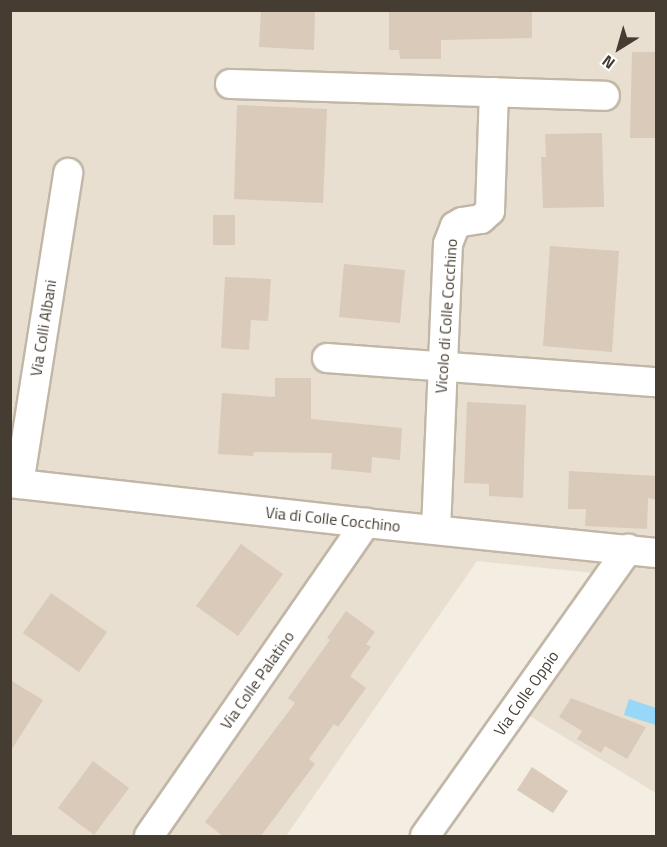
<!DOCTYPE html>
<html>
<head>
<meta charset="utf-8">
<style>
	body { margin:0 }
	#map { position:relative; width:667px; height:847px; overflow:hidden; background:#f3ede2; font-family:"Titillium Web",sans-serif }
	div>[style] { position:absolute }
	[style*='--x'] { left:calc(var(--x)*1px); top:calc(var(--y)*1px); width:calc(var(--w)*1px); rotate:calc(var(--a)*1deg) }
	.residential>* { inset:0; background:#e8dfd0 }
	.water>* { inset:0; background:#97d7f7 }
	.building>* { inset:0; background:#d9caba }
	.roads { filter:drop-shadow(2px 0 #c2b7a7) drop-shadow(-2px 0 #c2b7a7) drop-shadow(0 2px #c2b7a7) drop-shadow(0 -2px #c2b7a7) }
	.minor>* { height:28px; margin:-14px; padding:0 14px; transform-origin:14px; border-radius:14px; background:#fff }
	span { translate:-50% -50%; white-space:nowrap; text-align:center; line-height:1.15; -webkit-text-stroke:5px #fff; paint-order:stroke }
	.street-label { font-size:16px; color:#453d32 }
	.frame { position:absolute; inset:0; border:12px solid #453d32; pointer-events:none }
	.north { position:absolute; left:589px; top:18px; width:60px; height:60px; -webkit-text-stroke:4px #fff; paint-order:stroke; rotate:217deg; font-size:16px; font-weight:700; line-height:24px; text-align:center; color:#453d32 }
	.north::after { content:''; display:block; margin:auto; width:21px; height:27px; background:#453d32; clip-path:polygon(50% 0,100% 100%,50% 72%,0 100%) }
</style>
</head>
<body>
<div id="map">
	<div class="residential">
		<i style="clip-path:polygon(10px 11px,656px 11px,656px 793px,505px 701px,594px 573px,477px 561px,286px 836px,11px 836px)"></i>
	</div>
	<div class="water">
		<i style="clip-path:polygon(629px 699px,656px 708px,656px 725px,624px 715px)"></i>
	</div>
	<div class="building">
		<i style="clip-path:polygon(261px 10px,315px 10px,314px 50px,259px 47px)"></i>
		<i style="clip-path:polygon(389px 10px,532px 10px,532px 38px,441px 40px,441px 59px,400px 59px,399px 50px,389px 50px)"></i>
		<i style="clip-path:polygon(632px 52px,657px 52px,657px 138px,630px 138px)"></i>
		<i style="clip-path:polygon(237px 105px,327px 109px,323px 203px,234px 199px)"></i>
		<i style="clip-path:polygon(602px 133px,604px 207px,543px 208px,541px 157px,546px 157px,545px 134px)"></i>
		<i style="clip-path:polygon(213px 215px,235px 215px,235px 245px,213px 245px)"></i>
		<i style="clip-path:polygon(550px 246px,619px 251px,612px 352px,543px 346px)"></i>
		<i style="clip-path:polygon(344px 264px,405px 270px,400px 323px,339px 317px)"></i>
		<i style="clip-path:polygon(225px 277px,271px 279px,268px 321px,251px 320px,249px 350px,221px 348px)"></i>
		<i style="clip-path:polygon(275px 378px,311px 378px,311px 419px,402px 428px,400px 460px,372px 457px,371px 473px,331px 469px,332px 453px,254px 452px,253px 456px,218px 454px,222px 393px,275px 397px)"></i>
		<i style="clip-path:polygon(467px 402px,526px 405px,523px 498px,489px 496px,489px 484px,464px 483px)"></i>
		<i style="clip-path:polygon(569px 471px,657px 476px,657px 500px,648px 498px,647px 529px,585px 526px,586px 509px,568px 509px)"></i>
		<i style="clip-path:polygon(241px 544px,283px 574px,238px 636px,196px 606px)"></i>
		<i style="clip-path:polygon(51px 593px,107px 632px,79px 672px,23px 633px)"></i>
		<i style="clip-path:polygon(346px 611px,375px 632px,366px 644px,371px 647px,350px 676px,366px 688px,338px 727px,334px 724px,309px 759px,315px 764px,260px 837px,224px 837px,205px 822px,295px 703px,288px 698px,330px 640px,327px 638px)"></i>
		<i style="clip-path:polygon(10px 680px,43px 700px,10px 752px)"></i>
		<i style="clip-path:polygon(571px 698px,646px 727px,627px 759px,605px 746px,601px 753px,577px 739px,582px 731px,559px 717px)"></i>
		<i style="clip-path:polygon(93px 761px,129px 788px,94px 835px,58px 808px)"></i>
		<i style="clip-path:polygon(532px 767px,568px 791px,553px 813px,517px 790px)"></i>
	</div>
	<div class="roads">
		<div class="minor">
			<i style="--x:230;--y:84;--w:375;--a:1.8"></i>
			<i style="--x:327;--y:358;--w:330;--a:4.2"></i>
			<i style="--x:10;--y:483;--w:358;--a:6.4"></i>
			<i style="--x:366;--y:523;--w:292;--a:5.9"></i>
			<i style="--x:19;--y:484;--w:315;--a:-81"></i>
			<i style="--x:436;--y:530;--w:286;--a:-87.6"></i>
			<i style="--x:448;--y:244;--w:19;--a:-69"></i>
			<i style="--x:455;--y:226;--w:8;--a:-30"></i>
			<i style="--x:462;--y:222;--w:19;--a:-9"></i>
			<i style="--x:481;--y:219;--w:12;--a:-42"></i>
			<i style="--x:490;--y:211;--w:119;--a:-88.1"></i>
			<i style="--x:149;--y:836;--w:381;--a:-55.3"></i>
			<i style="--x:425;--y:836;--w:352;--a:-54.7"></i>
		</div>
	</div>
	<div class="street-label">
		<span style="left:446px;top:316px;rotate:-86deg">Vicolo di Colle Cocchino</span>
		<span style="left:43px;top:328px;rotate:-81deg">Via Colli Albani</span>
		<span style="left:333px;top:519px;rotate:6deg">Via di Colle Cocchino</span>
		<span style="left:257px;top:680px;rotate:-55deg">Via Colle Palatino</span>
		<span style="left:526px;top:693px;rotate:-55deg">Via Colle Oppio</span>
	</div>
	<div class="frame"></div>
	<div class="north">N</div>
</div>
</body>
</html>
